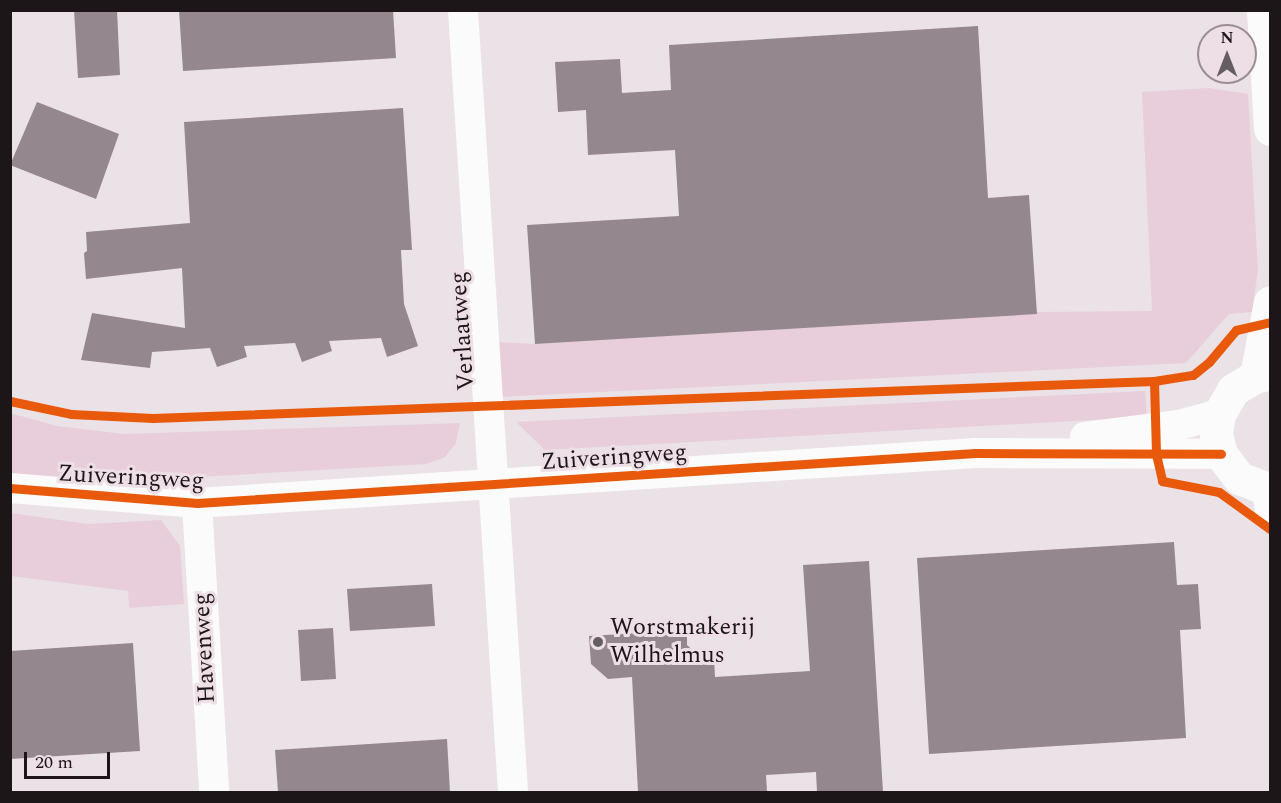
<!DOCTYPE html>
<html>
<head>
<meta charset="utf-8">
<style>
	body { margin:0 }
	#map { position:relative; width:1281px; height:803px; overflow:hidden; background:#eae2e6; font-family:Spectral,serif }
	div>[style] { position:absolute }
	[style*='--x'] { left:calc(var(--x)*1px); top:calc(var(--y)*1px); width:calc(var(--w)*1px); rotate:calc(var(--a)*1deg) }
	.green>* { inset:0; background:#e8ceda }
	.building>* { inset:0; background:#95878e }
	.street>* { height:30px; margin:-15px; padding:0 15px; transform-origin:15px; border-radius:15px; background:#fcfbfb }
	.secondary>* { height:33px; margin:-16.5px; padding:0 16.5px; transform-origin:16.5px; border-radius:16.5px; background:#fcfbfb }
	.cycleway>* { height:9px; margin:-4.5px; padding:0 4.5px; transform-origin:4.5px; border-radius:4.5px; background:#e8590c }
	.dots>* { width:16px; height:16px; translate:-50% -50%; box-sizing:border-box; border:3px solid #eedee5; border-radius:50% }
	span { translate:-50% -50%; white-space:nowrap; text-align:center; line-height:1.15; -webkit-text-stroke:6px #eedee5; paint-order:stroke }
	.street-label { font-size:24px; color:#1c1619 }
	.poi-label { font-size:24px; color:#1c1619 }
	.left { translate:0 -50%; text-align:left }
	.frame { position:absolute; inset:0; border:12px solid #1c1619; pointer-events:none }
	.north { position:absolute; left:1197px; top:24px; width:60px; height:60px; box-sizing:border-box; background:#eedee5; border:2px solid #9a8e93; border-radius:50%; rotate:0deg; font-size:16px; font-weight:700; line-height:24px; text-align:center; color:#1c1619 }
	.north::after { content:''; display:block; margin:auto; width:21px; height:27px; background:#645d61; clip-path:polygon(50% 0,100% 100%,50% 72%,0 100%) }
	.scale { position:absolute; left:24px; top:752px; width:86px; height:27px; box-sizing:border-box; border:3px solid #1c1619; border-top:0; padding-left:8px; font-size:18px; line-height:21px; white-space:nowrap; color:#1c1619; -webkit-text-stroke:4px #eedee5; paint-order:stroke }
</style>
</head>
<body>
<div id="map">
	<div class="green">
		<i style="clip-path:polygon(1209px 88px,1248px 94px,1258px 270px,1252px 312px,1229px 314px,1186px 363px,499px 397px,496px 342px,535px 344px,1037px 312px,1152px 311px,1142px 92px)"></i>
		<i style="clip-path:polygon(1145px 391px,1147px 417px,545px 450px,516px 422px)"></i>
		<i style="clip-path:polygon(10px 413px,57px 426px,124px 434px,460px 423px,456px 443px,445px 457px,426px 464px,93px 483px,11px 475px)"></i>
		<i style="clip-path:polygon(11px 513px,88px 524px,161px 520px,180px 546px,184px 604px,129px 608px,128px 591px,11px 576px)"></i>
	</div>
	<div class="building">
		<i style="clip-path:polygon(74px 10px,117px 10px,120px 75px,78px 78px)"></i>
		<i style="clip-path:polygon(179px 10px,393px 10px,396px 58px,183px 71px)"></i>
		<i style="clip-path:polygon(978px 26px,988px 198px,1029px 195px,1037px 314px,535px 344px,527px 225px,679px 216px,675px 150px,588px 155px,586px 110px,558px 112px,555px 62px,620px 59px,622px 93px,671px 90px,669px 45px)"></i>
		<i style="clip-path:polygon(37px 102px,119px 134px,96px 199px,10px 165px)"></i>
		<i style="clip-path:polygon(403px 108px,412px 250px,401px 250px,404px 304px,418px 346px,387px 357px,381px 338px,329px 341px,332px 351px,302px 362px,295px 343px,244px 346px,247px 357px,217px 367px,210px 348px,152px 352px,150px 368px,81px 360px,92px 313px,185px 328px,182px 268px,86px 279px,84px 253px,87px 251px,86px 232px,190px 223px,184px 122px)"></i>
		<i style="clip-path:polygon(1174px 542px,1177px 585px,1198px 584px,1201px 629px,1180px 630px,1186px 738px,929px 754px,917px 558px)"></i>
		<i style="clip-path:polygon(869px 561px,883px 792px,817px 792px,816px 772px,766px 775px,767px 792px,638px 792px,632px 677px,608px 679px,591px 664px,589px 636px,687px 630px,687px 645px,702px 659px,714px 658px,715px 677px,810px 671px,803px 565px)"></i>
		<i style="clip-path:polygon(432px 584px,435px 626px,350px 631px,347px 589px)"></i>
		<i style="clip-path:polygon(333px 628px,336px 679px,301px 681px,298px 630px)"></i>
		<i style="clip-path:polygon(133px 643px,140px 751px,10px 759px,10px 651px)"></i>
		<i style="clip-path:polygon(447px 739px,450px 792px,278px 792px,275px 750px)"></i>
	</div>
	<div class="street">
		<i style="--x:463;--y:10;--w:784;--a:86.34"></i>
		<i style="--x:1085;--y:437;--w:95;--a:-7.3"></i>
		<i style="--x:1179;--y:425;--w:41;--a:-15.4"></i>
		<i style="--x:10;--y:488;--w:188;--a:4.6"></i>
		<i style="--x:197;--y:503;--w:780;--a:-3.68"></i>
		<i style="--x:975;--y:453;--w:246;--a:0.2"></i>
		<i style="--x:1267;--y:490;--w:21;--a:82"></i>
		<i style="--x:197;--y:503;--w:289;--a:86.6"></i>
	</div>
	<div class="secondary">
		<i style="--x:1263;--y:10;--w:119;--a:86.6"></i>
		<i style="--x:1270;--y:374;--w:14;--a:172"></i>
		<i style="--x:1256;--y:376;--w:27;--a:149"></i>
		<i style="--x:1233;--y:390;--w:28;--a:120"></i>
		<i style="--x:1219;--y:414;--w:20;--a:99"></i>
		<i style="--x:1216;--y:434;--w:21;--a:76"></i>
		<i style="--x:1221;--y:454;--w:30;--a:53"></i>
		<i style="--x:1239;--y:478;--w:33;--a:21"></i>
		<i style="--x:1256;--y:376;--w:75;--a:-79.3"></i>
	</div>
	<div class="cycleway">
		<i style="--x:1154;--y:381;--w:73;--a:88.4"></i>
		<i style="--x:1156;--y:454;--w:28;--a:77"></i>
		<i style="--x:1162;--y:481;--w:58;--a:10.9"></i>
		<i style="--x:1219;--y:492;--w:63;--a:36"></i>
		<i style="--x:10;--y:401;--w:62;--a:12"></i>
		<i style="--x:71;--y:414;--w:82;--a:2.8"></i>
		<i style="--x:153;--y:418;--w:1002;--a:-2.12"></i>
		<i style="--x:1154;--y:381;--w:39;--a:-9"></i>
		<i style="--x:1193;--y:375;--w:21;--a:-39"></i>
		<i style="--x:1209;--y:362;--w:42;--a:-49.8"></i>
		<i style="--x:1236;--y:330;--w:35;--a:-13"></i>
		<i style="--x:10;--y:488;--w:188;--a:4.6"></i>
		<i style="--x:197;--y:503;--w:780;--a:-3.68"></i>
		<i style="--x:975;--y:453;--w:246;--a:0.2"></i>
	</div>
	<div class="dots">
		<i style="left:598px;top:642px;background:#645d61"></i>
	</div>
	<div class="street-label">
		<span style="left:463px;top:331px;rotate:-94deg">Verlaatweg</span>
		<span style="left:614px;top:458px;rotate:-4deg">Zuiveringweg</span>
		<span style="left:131px;top:478px;rotate:3deg">Zuiveringweg</span>
		<span style="left:205px;top:648px;rotate:-93deg">Havenweg</span>
	</div>
	<div class="poi-label">
		<span class="left" style="left:610px;top:642px">Worstmakerij<br>Wilhelmus</span>
	</div>
	<div class="frame"></div>
	<div class="north">N</div>
	<div class="scale">20 m</div>
</div>
</body>
</html>
